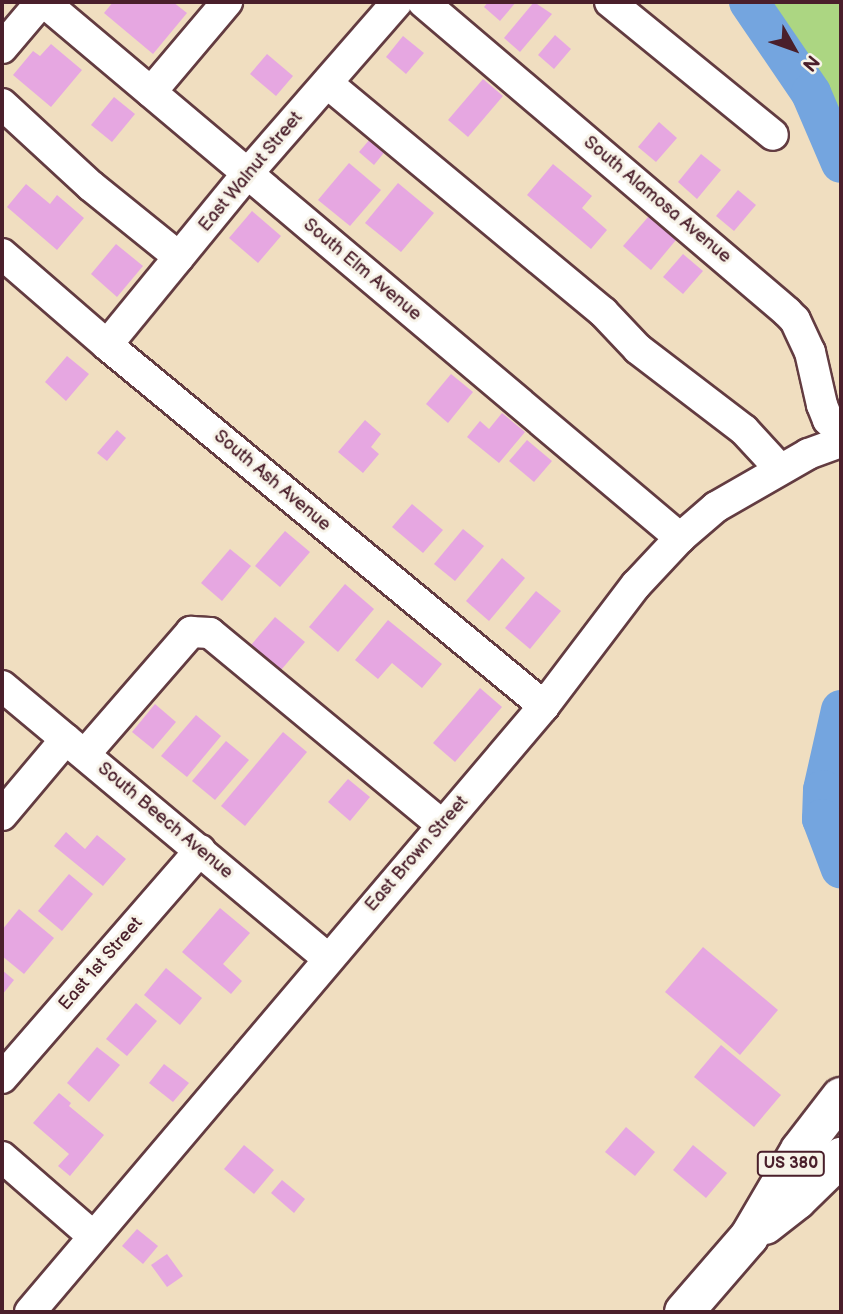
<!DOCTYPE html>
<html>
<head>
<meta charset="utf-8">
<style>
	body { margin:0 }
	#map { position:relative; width:843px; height:1314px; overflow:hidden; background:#f0dec0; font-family:"Balsamiq Sans",sans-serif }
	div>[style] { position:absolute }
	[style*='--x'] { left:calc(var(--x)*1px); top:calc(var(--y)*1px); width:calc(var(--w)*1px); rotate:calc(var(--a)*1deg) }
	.green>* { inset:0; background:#acd682 }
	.river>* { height:40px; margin:-20px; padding:0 20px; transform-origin:20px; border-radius:20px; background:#74a5df }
	.building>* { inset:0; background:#e6a7e1 }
	.roads { filter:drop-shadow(2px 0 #633c41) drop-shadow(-2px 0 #633c41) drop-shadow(0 2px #633c41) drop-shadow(0 -2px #633c41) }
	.minor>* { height:30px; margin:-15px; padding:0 15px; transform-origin:15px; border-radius:15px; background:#fff }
	.major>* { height:38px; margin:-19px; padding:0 19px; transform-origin:19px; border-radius:19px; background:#fff }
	span { translate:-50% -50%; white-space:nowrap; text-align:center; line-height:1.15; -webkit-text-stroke:6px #f7f3e8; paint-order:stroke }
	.shield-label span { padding:2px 5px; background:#f7f3e8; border:2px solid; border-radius:5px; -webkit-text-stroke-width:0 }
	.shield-label { font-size:16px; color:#4a1f2b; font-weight:700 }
	.street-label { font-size:18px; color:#4a1f2b }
	.frame { position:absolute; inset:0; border:4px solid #4a1f2b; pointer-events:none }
	.north { position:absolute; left:759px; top:14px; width:70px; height:70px; -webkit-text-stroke:5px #f7f3e8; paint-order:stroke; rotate:130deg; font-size:19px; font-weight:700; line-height:28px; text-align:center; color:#4a1f2b }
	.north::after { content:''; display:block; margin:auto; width:24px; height:32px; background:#4a1f2b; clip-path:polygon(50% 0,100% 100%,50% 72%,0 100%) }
</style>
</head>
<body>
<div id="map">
	<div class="green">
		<i style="clip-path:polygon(749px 2px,841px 2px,841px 163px,811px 93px)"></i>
	</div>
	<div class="river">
		<i style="--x:749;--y:2;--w:110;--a:55.7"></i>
		<i style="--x:811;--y:93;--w:76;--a:66.8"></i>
		<i style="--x:841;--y:710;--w:82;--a:102.7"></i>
		<i style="--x:823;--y:790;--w:29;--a:92"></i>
		<i style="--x:822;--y:819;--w:53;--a:69.2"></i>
	</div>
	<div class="building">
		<i style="clip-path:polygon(113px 2px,173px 2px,187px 13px,153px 54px,104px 13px)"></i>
		<i style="clip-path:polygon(488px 2px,516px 2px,500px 21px,484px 7px)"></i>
		<i style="clip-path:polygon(534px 2px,552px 14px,520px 52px,504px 38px)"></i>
		<i style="clip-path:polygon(555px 35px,571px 49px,554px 69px,538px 55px)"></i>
		<i style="clip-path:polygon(403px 36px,424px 53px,406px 74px,386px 57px)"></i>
		<i style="clip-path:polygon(51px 44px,82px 70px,51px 107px,13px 75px,33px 51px,40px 56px)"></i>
		<i style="clip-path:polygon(267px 54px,293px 76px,276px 96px,250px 74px)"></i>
		<i style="clip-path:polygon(483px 79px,503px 96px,468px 137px,448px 120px)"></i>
		<i style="clip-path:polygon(114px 97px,135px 114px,112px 142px,91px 125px)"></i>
		<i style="clip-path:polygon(659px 122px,677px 138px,656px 162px,638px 147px)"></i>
		<i style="clip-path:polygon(376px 132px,391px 144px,374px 165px,359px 152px)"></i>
		<i style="clip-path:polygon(701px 154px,721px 170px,697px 199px,678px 182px)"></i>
		<i style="clip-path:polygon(349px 163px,381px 190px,350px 226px,318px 200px)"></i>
		<i style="clip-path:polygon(553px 164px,592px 196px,582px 208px,607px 230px,591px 249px,527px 195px)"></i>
		<i style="clip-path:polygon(398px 183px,434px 213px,401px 252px,365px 223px)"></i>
		<i style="clip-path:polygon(26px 184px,50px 204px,57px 195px,84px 218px,57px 250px,7px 207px)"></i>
		<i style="clip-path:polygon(738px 190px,756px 205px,734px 231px,716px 216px)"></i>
		<i style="clip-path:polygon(252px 211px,281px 236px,258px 263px,229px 238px)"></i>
		<i style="clip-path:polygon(649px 216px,676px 240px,651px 270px,623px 246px)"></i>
		<i style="clip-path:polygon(116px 244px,143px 266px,117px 297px,91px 274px)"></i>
		<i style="clip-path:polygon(683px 254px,703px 271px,683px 294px,663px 277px)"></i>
		<i style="clip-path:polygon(67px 356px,89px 374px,66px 401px,45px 382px)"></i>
		<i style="clip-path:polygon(451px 374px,473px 392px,448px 423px,426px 404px)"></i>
		<i style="clip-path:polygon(502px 413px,525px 432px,499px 463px,467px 437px,480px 421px,489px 429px)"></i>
		<i style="clip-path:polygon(365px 420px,381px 434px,371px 447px,379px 454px,363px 473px,338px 452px)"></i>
		<i style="clip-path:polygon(117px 430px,126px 438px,107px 461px,97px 453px)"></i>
		<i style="clip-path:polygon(527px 440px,552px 461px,534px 482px,509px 461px)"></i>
		<i style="clip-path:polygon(412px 504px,443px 530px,423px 553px,392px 527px)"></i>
		<i style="clip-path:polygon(463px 529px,484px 546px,455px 581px,434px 564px)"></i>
		<i style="clip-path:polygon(285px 531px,310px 552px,280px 587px,255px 566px)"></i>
		<i style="clip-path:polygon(230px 549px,251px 566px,222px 601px,201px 583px)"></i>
		<i style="clip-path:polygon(502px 558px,525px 578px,489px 621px,466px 601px)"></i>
		<i style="clip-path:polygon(345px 584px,374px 609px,338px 652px,309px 627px)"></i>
		<i style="clip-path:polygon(536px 591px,561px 611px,530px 649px,505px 628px)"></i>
		<i style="clip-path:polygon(275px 617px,305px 642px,281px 670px,251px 645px)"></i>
		<i style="clip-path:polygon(388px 620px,442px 664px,422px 688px,392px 663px,378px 679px,355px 660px)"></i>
		<i style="clip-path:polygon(480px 688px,502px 707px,455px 762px,433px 743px)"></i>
		<i style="clip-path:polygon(155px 704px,176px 722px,153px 749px,132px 732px)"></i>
		<i style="clip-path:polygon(196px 715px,221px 736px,187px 777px,161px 756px)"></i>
		<i style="clip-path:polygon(283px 732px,307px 752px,245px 826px,221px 806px)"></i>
		<i style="clip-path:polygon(226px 741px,249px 760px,215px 800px,192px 781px)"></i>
		<i style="clip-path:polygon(348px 779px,370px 797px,350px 821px,328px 802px)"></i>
		<i style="clip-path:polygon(66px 832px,85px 849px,97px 835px,126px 859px,103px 886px,54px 846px)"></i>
		<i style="clip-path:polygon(69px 874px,93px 894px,62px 931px,38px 911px)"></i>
		<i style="clip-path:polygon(220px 908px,250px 933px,223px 964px,242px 981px,231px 994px,182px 952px)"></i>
		<i style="clip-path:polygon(19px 909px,54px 938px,24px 974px,2px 956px,2px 930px)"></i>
		<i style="clip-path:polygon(703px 947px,778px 1010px,740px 1055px,665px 992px)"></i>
		<i style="clip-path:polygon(166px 968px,202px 998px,180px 1025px,144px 995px)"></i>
		<i style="clip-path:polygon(2px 970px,14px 980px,2px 995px)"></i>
		<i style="clip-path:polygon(136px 1003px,157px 1021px,127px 1056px,106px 1039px)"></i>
		<i style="clip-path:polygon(721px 1045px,781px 1095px,754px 1127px,694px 1077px)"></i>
		<i style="clip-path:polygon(97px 1047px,120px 1065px,89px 1102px,67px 1083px)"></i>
		<i style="clip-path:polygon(164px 1064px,189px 1083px,173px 1102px,149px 1083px)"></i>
		<i style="clip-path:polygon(59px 1093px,71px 1103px,69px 1106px,104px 1135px,70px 1176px,58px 1166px,69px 1154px,33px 1123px)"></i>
		<i style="clip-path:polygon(626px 1127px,655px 1152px,635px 1176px,605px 1152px)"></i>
		<i style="clip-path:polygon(244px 1145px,274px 1170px,254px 1194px,224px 1169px)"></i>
		<i style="clip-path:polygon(693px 1145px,727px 1173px,706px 1198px,673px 1170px)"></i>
		<i style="clip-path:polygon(282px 1180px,305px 1199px,294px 1213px,271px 1193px)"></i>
		<i style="clip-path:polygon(137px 1229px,158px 1246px,143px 1264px,122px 1246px)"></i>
		<i style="clip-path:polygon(167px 1254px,183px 1276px,167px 1287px,151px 1265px)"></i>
	</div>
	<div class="roads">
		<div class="minor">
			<i style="--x:44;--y:2;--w:832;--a:40.12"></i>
			<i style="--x:423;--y:2;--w:478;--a:40.4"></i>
			<i style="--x:787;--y:312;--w:11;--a:45"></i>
			<i style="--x:795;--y:320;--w:35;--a:65"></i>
			<i style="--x:810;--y:352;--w:54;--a:77.2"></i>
			<i style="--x:822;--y:405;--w:16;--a:68"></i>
			<i style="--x:828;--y:420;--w:18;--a:43"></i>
			<i style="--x:610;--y:2;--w:210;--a:39.2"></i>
			<i style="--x:2;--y:48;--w:60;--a:-49.7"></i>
			<i style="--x:327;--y:83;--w:359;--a:39.7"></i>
			<i style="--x:603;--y:312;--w:51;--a:46.6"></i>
			<i style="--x:638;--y:349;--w:133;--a:37.4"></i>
			<i style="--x:744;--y:430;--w:53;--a:47.3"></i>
			<i style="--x:151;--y:92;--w:118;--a:-49.8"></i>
			<i style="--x:2;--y:104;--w:121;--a:42.7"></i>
			<i style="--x:91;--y:186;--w:113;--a:38.9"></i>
			<i style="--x:2;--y:254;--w:139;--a:40.9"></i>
			<i style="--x:107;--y:345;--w:567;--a:39.56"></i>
			<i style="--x:107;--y:345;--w:222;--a:-50.7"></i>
			<i style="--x:248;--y:173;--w:227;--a:-48.9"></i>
			<i style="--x:2;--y:686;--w:424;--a:39.9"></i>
			<i style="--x:85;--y:754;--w:162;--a:-49"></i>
			<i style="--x:191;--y:632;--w:19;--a:3"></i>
			<i style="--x:210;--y:633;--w:301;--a:39.6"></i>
			<i style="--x:2;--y:815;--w:99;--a:-49.9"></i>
			<i style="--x:2;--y:1078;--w:302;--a:-49"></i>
			<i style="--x:2;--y:1157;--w:121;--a:41"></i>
			<i style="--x:30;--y:1312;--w:795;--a:-49.7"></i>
			<i style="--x:544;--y:706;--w:152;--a:-52.8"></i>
			<i style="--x:636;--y:585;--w:64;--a:-46.9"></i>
			<i style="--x:680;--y:538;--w:48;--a:-40.7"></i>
			<i style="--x:716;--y:507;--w:106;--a:-29.9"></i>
			<i style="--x:808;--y:454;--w:35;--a:-20"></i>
		</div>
		<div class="major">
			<i style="--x:765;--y:1225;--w:41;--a:-38"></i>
			<i style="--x:797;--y:1200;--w:62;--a:-44.3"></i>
			<i style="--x:684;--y:1312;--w:99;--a:-49.1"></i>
			<i style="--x:749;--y:1237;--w:101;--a:-59.6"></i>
			<i style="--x:800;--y:1150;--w:67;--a:-52.3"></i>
		</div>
	</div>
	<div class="shield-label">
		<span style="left:791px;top:1164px">US 380</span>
	</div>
	<div class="street-label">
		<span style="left:251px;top:172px;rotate:-50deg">East Walnut Street</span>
		<span style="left:657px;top:200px;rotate:40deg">South Alamosa Avenue</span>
		<span style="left:362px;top:270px;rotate:40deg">South Elm Avenue</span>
		<span style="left:272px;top:481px;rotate:40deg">South Ash Avenue</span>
		<span style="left:165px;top:821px;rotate:40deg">South Beech Avenue</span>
		<span style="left:417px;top:854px;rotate:-49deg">East Brown Street</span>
		<span style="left:101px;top:964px;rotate:-49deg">East 1st Street</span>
	</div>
	<div class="frame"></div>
	<div class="north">N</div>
</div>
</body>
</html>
